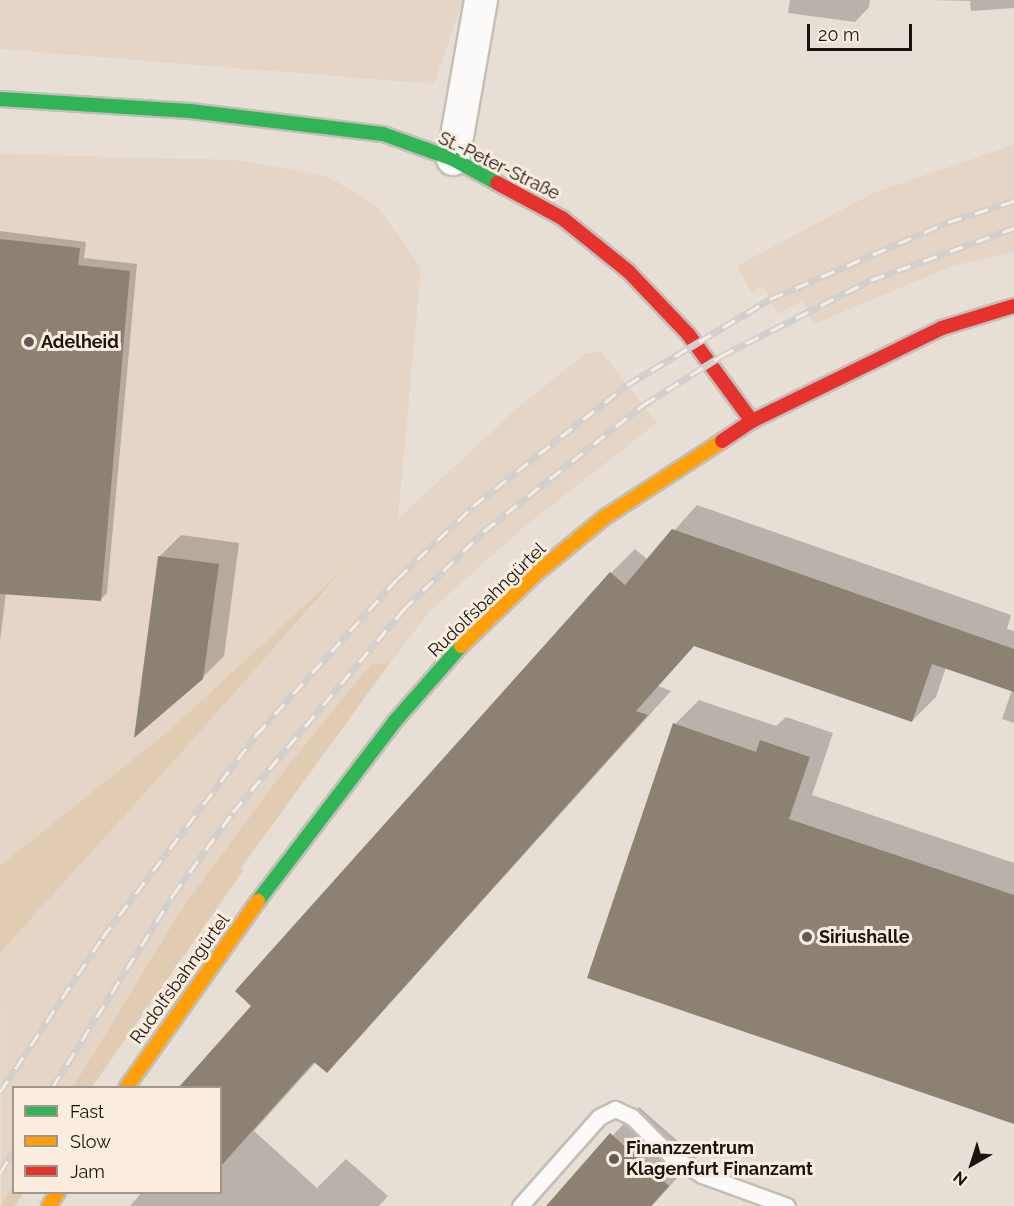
<!DOCTYPE html>
<html>
<head>
<meta charset="utf-8">
<style>
	body { margin:0 }
	#map { position:relative; width:1014px; height:1206px; overflow:hidden; background:#e7dfd6; font-family:Raleway,sans-serif }
	div>[style] { position:absolute }
	[style*='--x'] { left:calc(var(--x)*1px); top:calc(var(--y)*1px); width:calc(var(--w)*1px); rotate:calc(var(--a)*1deg) }
	.built>* { inset:0; background:#e4d5c6 }
	.green>* { inset:0; background:#e2cbb3 }
	.shadow>* { inset:0; background:#0003 }
	.building>* { inset:0; background:#8c8274 }
	.roads { filter:drop-shadow(2px 0 #c3beb7) drop-shadow(-2px 0 #c3beb7) drop-shadow(0 2px #c3beb7) drop-shadow(0 -2px #c3beb7) }
	.lane>* { height:15px; margin:-7.5px; padding:0 7.5px; transform-origin:7.5px; border-radius:7.5px; background:#fbfaf9 }
	.street>* { height:32px; margin:-16px; padding:0 16px; transform-origin:16px; border-radius:16px; background:#fbfaf9 }
	.fast>* { height:14px; margin:-7px; padding:0 7px; transform-origin:7px; border-radius:7px; background:#30b455 }
	.slow>* { height:14px; margin:-7px; padding:0 7px; transform-origin:7px; border-radius:7px; background:#ff9f0a }
	.jam>* { height:14px; margin:-7px; padding:0 7px; transform-origin:7px; border-radius:7px; background:#e5322d }
	.rail>* { height:7px; margin-top:-3.5px; transform-origin:0; background:repeating-linear-gradient(90deg,#faecde 0 14px,#d2d0ce 0 28px); box-sizing:border-box; border-block:2px solid #d2d0ce }
	.dots>* { width:16px; height:16px; translate:-50% -50%; box-sizing:border-box; border:3px solid #faecde; border-radius:50% }
	span { translate:-50% -50%; white-space:nowrap; text-align:center; line-height:1.15; -webkit-text-stroke:6px #faecde; paint-order:stroke }
	.street-label { font-size:18px; color:#18140f }
	.poi-label { font-size:18px; color:#18140f; font-weight:700 }
	.left { translate:0 -50%; text-align:left }
	.legend { position:absolute; left:12px; top:1086px; width:210px; height:108px; box-sizing:border-box; background:#faecde; border:2px solid #a0968b; margin:0; padding:8px 10px; list-style:none; font-size:18px; color:#18140f }
	.legend li { display:flex; align-items:center; gap:12px; height:30px }
	.legend b { width:30px; border:2px solid #a0968b }
	.north { position:absolute; left:942px; top:1134px; width:60px; height:60px; -webkit-text-stroke:4px #faecde; paint-order:stroke; rotate:219deg; font-size:16px; font-weight:700; line-height:24px; text-align:center; color:#18140f }
	.north::after { content:''; display:block; margin:auto; width:21px; height:27px; background:#18140f; clip-path:polygon(50% 0,100% 100%,50% 72%,0 100%) }
	.scale { position:absolute; left:807px; top:24px; width:105px; height:27px; box-sizing:border-box; border:3px solid #18140f; border-top:0; padding-left:8px; font-size:18px; line-height:21px; white-space:nowrap; color:#18140f; -webkit-text-stroke:4px #faecde; paint-order:stroke }
</style>
</head>
<body>
<div id="map">
	<div class="built">
		<i style="clip-path:polygon(0 0,463px 0,434px 84px,0 49px)"></i>
		<i style="clip-path:polygon(1014px 145px,1014px 252px,952px 266px,814px 324px,802px 301px,778px 314px,763px 286px,751px 293px,737px 266px,875px 192px)"></i>
		<i style="clip-path:polygon(0 154px,235px 160px,327px 176px,378px 207px,421px 268px,398px 519px,515px 410px,585px 354px,601px 351px,657px 423px,525px 526px,431px 610px,390px 663px,371px 664px,286px 768px,183px 907px,73px 1087px,14px 1088px,13px 1185px,1px 1206px,0 953px,339px 576px,171px 729px,0 866px)"></i>
	</div>
	<div class="green">
		<i style="clip-path:polygon(344px 569px,187px 746px,0 953px,0 866px,171px 729px)"></i>
		<i style="clip-path:polygon(390px 663px,241px 868px,243px 871px,92px 1087px,73px 1087px,183px 907px,286px 768px,371px 664px)"></i>
		<i style="clip-path:polygon(13px 1185px,14px 1192px,23px 1193px,15px 1206px,1px 1206px)"></i>
	</div>
	<div class="shadow">
		<i style="clip-path:polygon(790px 0,870px 0,869px 7px,855px 22px,788px 13px)"></i>
		<i style="clip-path:polygon(931px 0,1014px 0,1014px 8px,971px 11px,970px 1px)"></i>
		<i style="clip-path:polygon(0 231px,86px 242px,84px 258px,137px 264px,107px 593px,100px 600px,6px 592px,0 641px)"></i>
		<i style="clip-path:polygon(697px 505px,1011px 615px,1007px 629px,1014px 631px,1014px 723px,1002px 719px,1012px 690px,946px 667px,936px 697px,912px 721px,695px 645px,658px 686px,671px 691px,351px 1047px,327px 1071px,316px 1062px,254px 1131px,317px 1188px,346px 1159px,388px 1196px,379px 1206px,130px 1206px,142px 1192px,220px 1192px,220px 1088px,254px 1005px,611px 573px,635px 549px,648px 560px)"></i>
		<i style="clip-path:polygon(181px 535px,239px 543px,224px 656px,202px 678px,160px 556px)"></i>
		<i style="clip-path:polygon(699px 700px,776px 726px,786px 717px,833px 733px,812px 795px,1014px 863px,1014px 1122px,675px 724px)"></i>
		<i style="clip-path:polygon(639px 1107px,696px 1157px,652px 1206px,548px 1206px)"></i>
	</div>
	<div class="building">
		<i style="clip-path:polygon(0 239px,80px 248px,78px 265px,130px 271px,101px 601px,0 594px)"></i>
		<i style="clip-path:polygon(672px 529px,1014px 649px,1014px 692px,932px 664px,912px 722px,694px 646px,636px 711px,648px 715px,327px 1073px,314px 1062px,220px 1167px,220px 1088px,178px 1088px,251px 1006px,235px 991px,610px 572px,625px 585px)"></i>
		<i style="clip-path:polygon(158px 556px,219px 564px,203px 679px,134px 738px)"></i>
		<i style="clip-path:polygon(673px 723px,756px 752px,760px 740px,810px 757px,789px 819px,1014px 895px,1014px 1124px,587px 978px)"></i>
		<i style="clip-path:polygon(610px 1133px,669px 1186px,651px 1206px,546px 1206px)"></i>
	</div>
	<div class="roads">
		<div class="lane">
			<i style="--x:520;--y:1206;--w:119;--a:-48.4"></i>
			<i style="--x:599;--y:1117;--w:18;--a:-27"></i>
			<i style="--x:615;--y:1109;--w:19;--a:25"></i>
			<i style="--x:632;--y:1117;--w:54;--a:45"></i>
			<i style="--x:670;--y:1155;--w:38;--a:32"></i>
			<i style="--x:702;--y:1175;--w:90;--a:20"></i>
		</div>
		<div class="street">
			<i style="--x:453;--y:159;--w:161;--a:-80"></i>
		</div>
		<div class="fast">
			<i style="--x:0;--y:99;--w:190;--a:3.6"></i>
			<i style="--x:190;--y:111;--w:194;--a:6.8"></i>
			<i style="--x:383;--y:134;--w:74;--a:19.7"></i>
			<i style="--x:453;--y:159;--w:50;--a:28.6"></i>
			<i style="--x:258;--y:901;--w:226;--a:-52.7"></i>
			<i style="--x:395;--y:721;--w:100;--a:-48.7"></i>
		</div>
		<div class="slow">
			<i style="--x:461;--y:646;--w:107;--a:-43.9"></i>
			<i style="--x:538;--y:572;--w:87;--a:-39.4"></i>
			<i style="--x:605;--y:517;--w:140;--a:-33"></i>
			<i style="--x:126;--y:1088;--w:229;--a:-54.8"></i>
			<i style="--x:49;--y:1206;--w:17;--a:-57"></i>
		</div>
		<div class="jam">
			<i style="--x:497;--y:183;--w:74;--a:28.3"></i>
			<i style="--x:562;--y:218;--w:85;--a:38.8"></i>
			<i style="--x:628;--y:271;--w:87;--a:46.4"></i>
			<i style="--x:688;--y:334;--w:108;--a:53.7"></i>
			<i style="--x:722;--y:441;--w:36;--a:-34"></i>
			<i style="--x:752;--y:421;--w:212;--a:-26.1"></i>
			<i style="--x:942;--y:328;--w:75;--a:-17"></i>
		</div>
	</div>
	<div class="rail">
		<i style="--x:52;--y:1088;--w:228;--a:-57.9"></i>
		<i style="--x:173;--y:895;--w:102;--a:-54.1"></i>
		<i style="--x:233;--y:812;--w:264;--a:-49.9"></i>
		<i style="--x:403;--y:610;--w:113;--a:-44.3"></i>
		<i style="--x:484;--y:531;--w:203;--a:-38.4"></i>
		<i style="--x:643;--y:405;--w:92;--a:-32.1"></i>
		<i style="--x:721;--y:356;--w:168;--a:-26.9"></i>
		<i style="--x:871;--y:280;--w:152;--a:-20"></i>
		<i style="--x:0;--y:1092;--w:185;--a:-56.5"></i>
		<i style="--x:102;--y:938;--w:255;--a:-52.8"></i>
		<i style="--x:256;--y:735;--w:210;--a:-47.9"></i>
		<i style="--x:397;--y:579;--w:105;--a:-43.8"></i>
		<i style="--x:473;--y:506;--w:196;--a:-38.2"></i>
		<i style="--x:627;--y:385;--w:167;--a:-31"></i>
		<i style="--x:770;--y:299;--w:194;--a:-23.4"></i>
		<i style="--x:948;--y:222;--w:69;--a:-17.7"></i>
		<i style="--x:0;--y:1173;--w:26;--a:-58"></i>
	</div>
	<div class="dots">
		<i style="left:29px;top:342px;background:#605b55"></i>
		<i style="left:807px;top:937px;background:#605b55"></i>
		<i style="left:614px;top:1159px;background:#605b55"></i>
	</div>
	<div class="street-label">
		<span style="left:499px;top:166px;rotate:26deg">St.-Peter-Straße</span>
		<span style="left:487px;top:600px;rotate:-44deg">Rudolfsbahngürtel</span>
		<span style="left:180px;top:979px;rotate:-54deg">Rudolfsbahngürtel</span>
	</div>
	<div class="poi-label">
		<span class="left" style="left:41px;top:342px">Adelheid</span>
		<span class="left" style="left:819px;top:937px">Siriushalle</span>
		<span class="left" style="left:626px;top:1159px">Finanzzentrum<br>Klagenfurt Finanzamt</span>
	</div>
	<ul class="legend">
	<li><b style="height:8px;background:#30b455"></b>Fast</li>
	<li><b style="height:8px;background:#ff9f0a"></b>Slow</li>
	<li><b style="height:8px;background:#e5322d"></b>Jam</li>
	</ul>
	<div class="north">N</div>
	<div class="scale">20 m</div>
</div>
</body>
</html>
